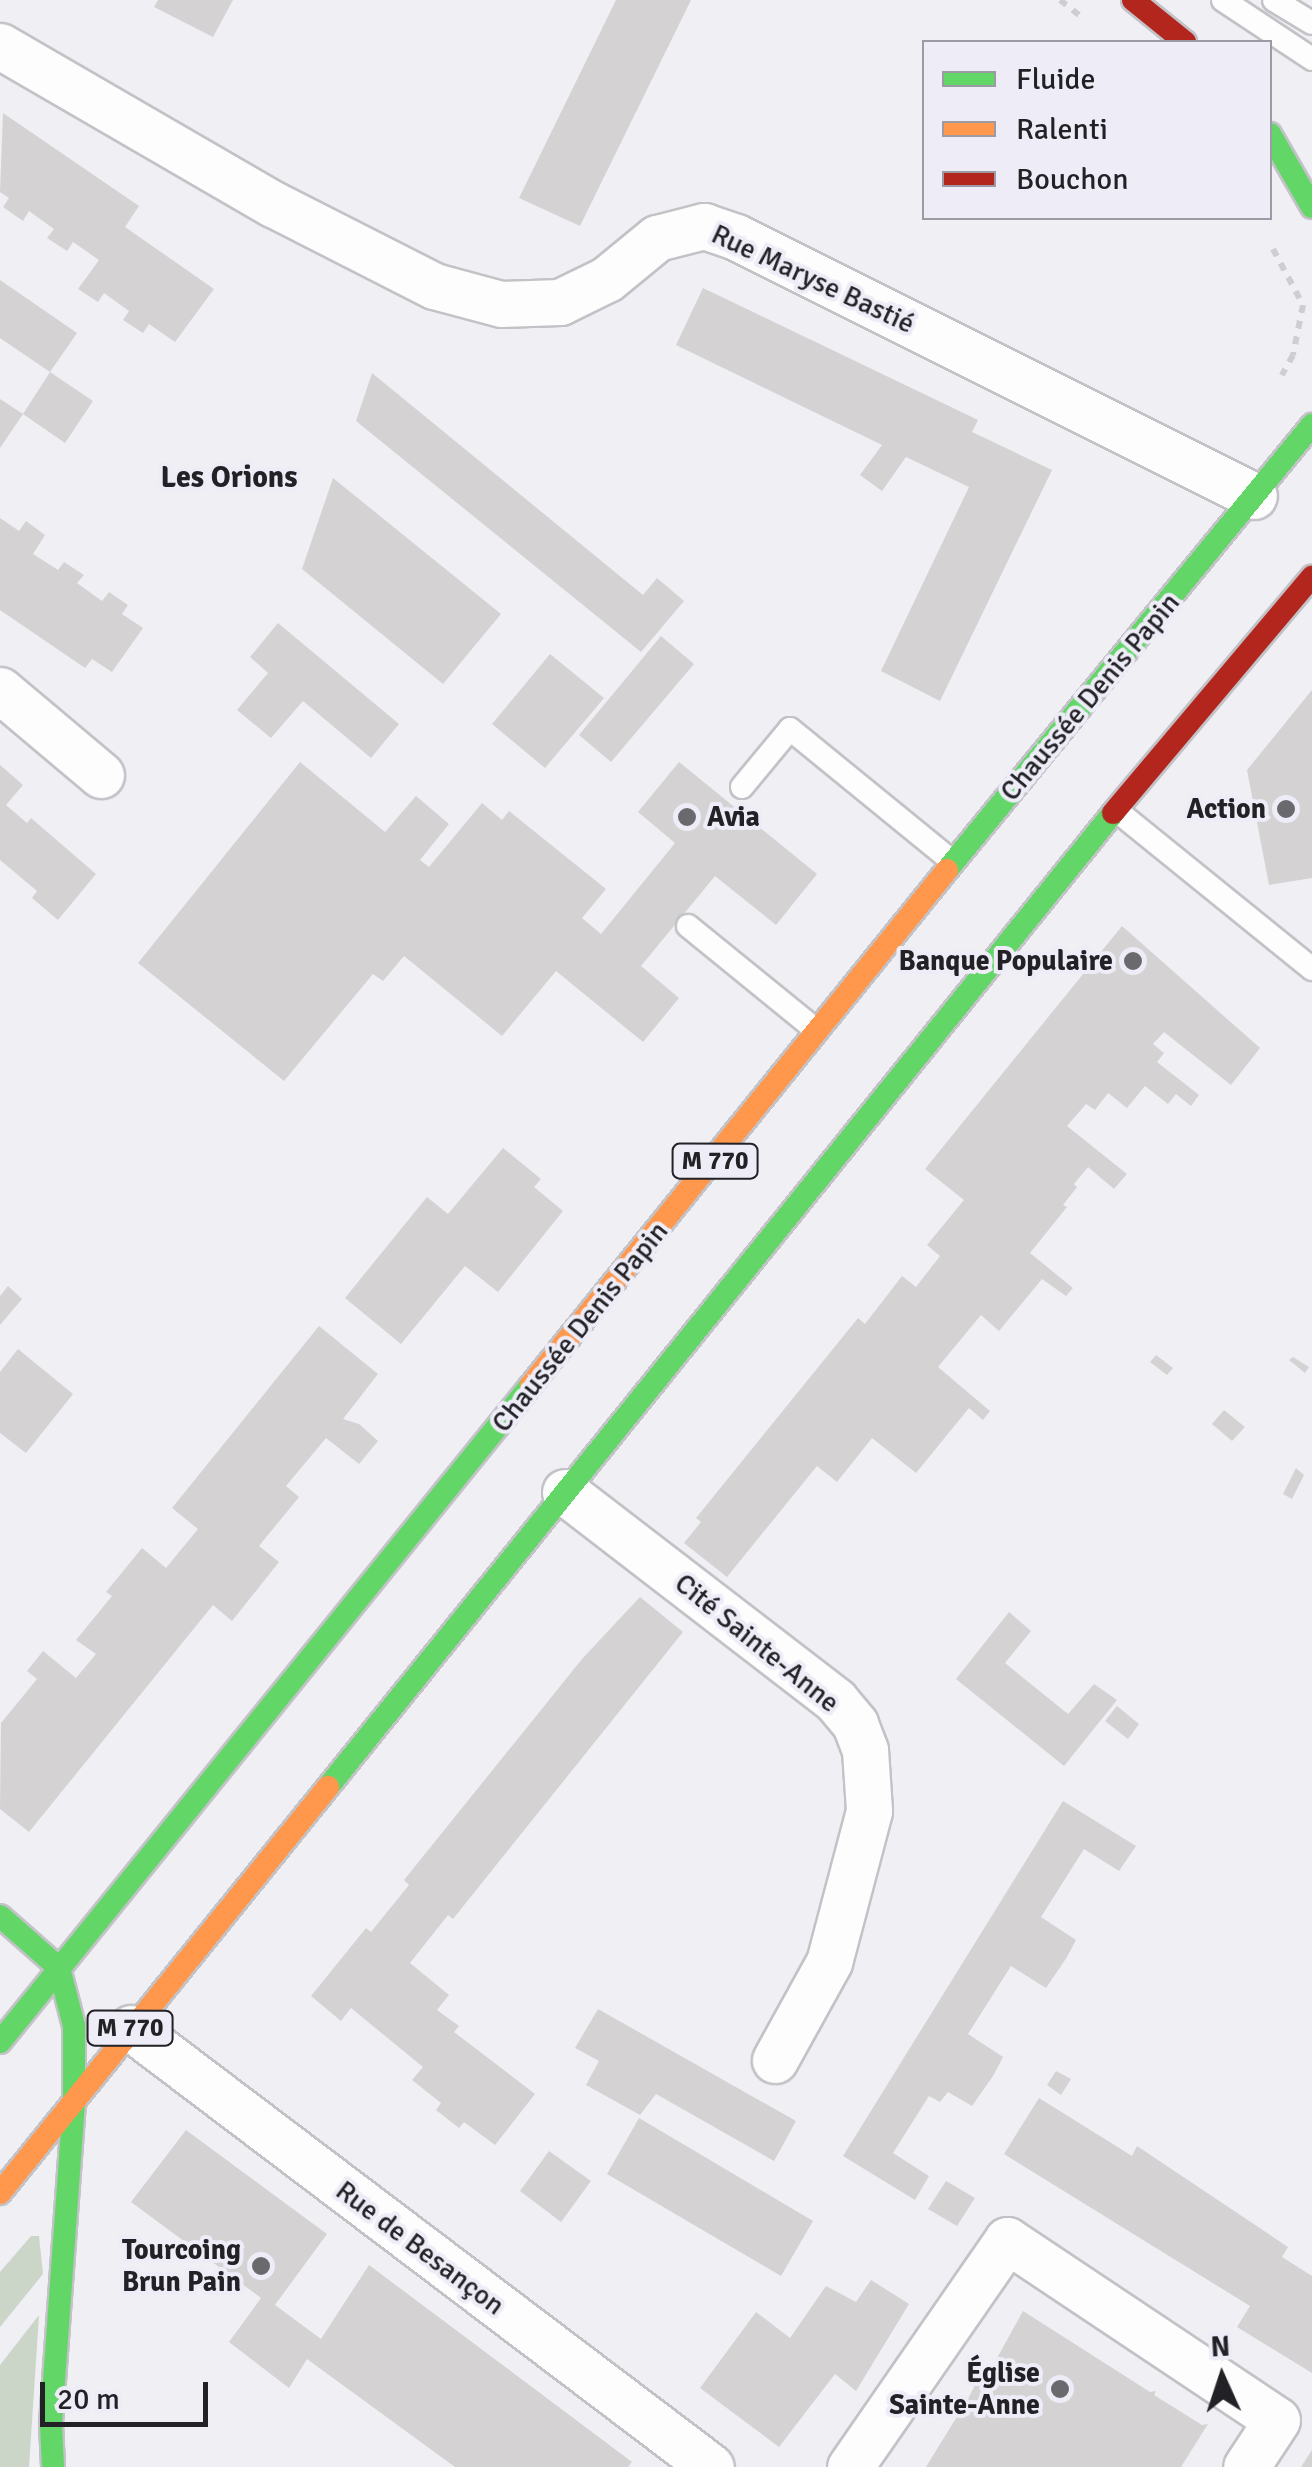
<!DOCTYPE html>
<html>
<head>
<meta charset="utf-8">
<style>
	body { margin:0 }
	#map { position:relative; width:1312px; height:2467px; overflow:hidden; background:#efeff4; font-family:Signika,sans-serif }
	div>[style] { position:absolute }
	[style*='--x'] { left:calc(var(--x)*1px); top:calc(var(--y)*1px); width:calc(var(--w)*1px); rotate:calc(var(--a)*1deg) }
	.green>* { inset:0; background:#ccd6c8 }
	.building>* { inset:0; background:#d5d2d4 }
	.path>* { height:6px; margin-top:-3px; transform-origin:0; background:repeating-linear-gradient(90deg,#ceced0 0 8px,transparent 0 16px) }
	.roads { filter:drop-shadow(2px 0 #c2c2c7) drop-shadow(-2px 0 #c2c2c7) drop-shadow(0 2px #c2c2c7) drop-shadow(0 -2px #c2c2c7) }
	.lane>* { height:22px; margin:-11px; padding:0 11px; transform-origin:11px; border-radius:11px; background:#fdfdfd }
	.street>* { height:45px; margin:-22.5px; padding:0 22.5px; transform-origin:22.5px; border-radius:22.5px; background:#fdfdfd }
	.fast>* { height:22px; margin:-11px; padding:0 11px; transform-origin:11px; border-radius:11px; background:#63d668 }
	.slow>* { height:22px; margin:-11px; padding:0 11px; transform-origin:11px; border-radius:11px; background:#ff974d }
	.jam>* { height:22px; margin:-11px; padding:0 11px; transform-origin:11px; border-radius:11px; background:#b3261e }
	.dots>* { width:28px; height:28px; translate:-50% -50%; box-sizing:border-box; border:5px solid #edecf7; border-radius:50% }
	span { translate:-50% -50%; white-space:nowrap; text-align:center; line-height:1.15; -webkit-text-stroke:8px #edecf7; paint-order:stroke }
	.shield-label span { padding:2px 8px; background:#edecf7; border:2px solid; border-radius:8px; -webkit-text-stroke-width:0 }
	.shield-label { font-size:25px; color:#222226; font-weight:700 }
	.street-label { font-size:28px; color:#222226 }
	.poi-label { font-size:28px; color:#222226; font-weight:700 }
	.right { translate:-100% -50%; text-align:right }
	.left { translate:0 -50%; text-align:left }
	.neighbourhood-label { font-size:30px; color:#222226; font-weight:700 }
	.legend { position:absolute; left:922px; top:40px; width:350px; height:180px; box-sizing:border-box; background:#edecf7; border:2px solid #9c9ba3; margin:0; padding:12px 18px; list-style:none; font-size:30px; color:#222226 }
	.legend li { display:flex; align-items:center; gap:20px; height:50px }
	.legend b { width:50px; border:2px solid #9c9ba3 }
	.north { position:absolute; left:1172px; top:2327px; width:100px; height:100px; -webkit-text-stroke:8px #edecf7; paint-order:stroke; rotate:357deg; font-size:28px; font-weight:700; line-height:40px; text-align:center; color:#222226 }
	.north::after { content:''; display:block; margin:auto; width:35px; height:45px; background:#222226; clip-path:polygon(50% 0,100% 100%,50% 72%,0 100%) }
	.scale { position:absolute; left:40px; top:2382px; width:168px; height:45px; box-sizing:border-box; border:5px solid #222226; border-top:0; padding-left:12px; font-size:30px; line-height:35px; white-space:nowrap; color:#222226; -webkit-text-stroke:8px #edecf7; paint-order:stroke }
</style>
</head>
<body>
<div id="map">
	<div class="green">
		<i style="clip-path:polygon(31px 2236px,39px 2236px,43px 2274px,0 2327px,0 2272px)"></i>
		<i style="clip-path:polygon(39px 2315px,29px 2467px,0 2467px,0 2365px)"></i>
	</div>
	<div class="building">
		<i style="clip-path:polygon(158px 0,233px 0,213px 37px,154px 7px)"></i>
		<i style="clip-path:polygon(616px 0,691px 0,580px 226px,519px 198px)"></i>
		<i style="clip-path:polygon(3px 113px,139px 206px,125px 227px,214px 289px,175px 342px,149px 324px,143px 333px,123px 320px,129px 311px,104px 293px,98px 302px,78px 289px,99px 260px,73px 242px,67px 251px,47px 238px,54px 229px,29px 211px,23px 221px,3px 207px,9px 198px,0 192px)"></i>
		<i style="clip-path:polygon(0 280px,77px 333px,50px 372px,0 338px)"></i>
		<i style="clip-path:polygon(703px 288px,978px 420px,972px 432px,1052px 470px,940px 701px,881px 671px,969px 487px,906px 457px,882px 491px,860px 475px,882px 445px,676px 345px)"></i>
		<i style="clip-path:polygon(50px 372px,93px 401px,65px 443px,23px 414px,0 448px,0 399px,23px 414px)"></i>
		<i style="clip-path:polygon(372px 373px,643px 595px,657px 578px,684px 601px,641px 652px,356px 421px)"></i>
		<i style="clip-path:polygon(333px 478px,501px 614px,443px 684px,302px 569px)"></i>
		<i style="clip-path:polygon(0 518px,19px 531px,26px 521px,45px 535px,33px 554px,58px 570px,64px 562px,84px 575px,77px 583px,102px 601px,109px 592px,128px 605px,122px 614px,143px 628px,112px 672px,92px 659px,85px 668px,0 610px)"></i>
		<i style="clip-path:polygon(278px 623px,399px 724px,371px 758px,303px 701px,271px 738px,237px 710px,268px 673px,250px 657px)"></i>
		<i style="clip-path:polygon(661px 636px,694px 664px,611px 762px,579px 735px)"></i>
		<i style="clip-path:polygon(550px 654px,604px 698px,545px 768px,492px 724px)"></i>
		<i style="clip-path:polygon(1312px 690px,1312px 878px,1269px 885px,1247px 770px)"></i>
		<i style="clip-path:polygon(300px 762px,385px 832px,416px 796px,449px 824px,420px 860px,429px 867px,482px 803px,502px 820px,509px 811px,606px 889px,582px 918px,601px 934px,675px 843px,638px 812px,679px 762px,817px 874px,776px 925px,715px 876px,641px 966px,679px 998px,643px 1042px,556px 971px,502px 1036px,404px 956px,383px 981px,373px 974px,284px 1081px,138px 963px)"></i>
		<i style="clip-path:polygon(0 765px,23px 785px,6px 805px,27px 823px,31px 818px,96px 874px,58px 920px,32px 898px,37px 891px,0 860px)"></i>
		<i style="clip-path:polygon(1122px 926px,1260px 1048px,1231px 1085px,1164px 1032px,1153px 1044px,1164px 1053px,1157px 1062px,1199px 1095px,1191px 1106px,1176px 1094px,1168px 1104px,1145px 1086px,1127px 1108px,1108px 1093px,1095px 1110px,1086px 1104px,1067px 1126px,1127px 1174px,1114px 1189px,1088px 1167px,1074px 1184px,1077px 1187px,1063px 1205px,1067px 1207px,1030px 1253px,1073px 1288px,1066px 1296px,1042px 1279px,999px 1331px,981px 1315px,938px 1367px,990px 1411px,983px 1420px,969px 1408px,916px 1473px,872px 1438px,837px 1482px,817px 1466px,727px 1577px,684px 1543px,701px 1522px,696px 1518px,858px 1318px,865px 1324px,902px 1276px,916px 1287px,940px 1256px,927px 1245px,964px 1200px,925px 1169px)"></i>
		<i style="clip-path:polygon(503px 1148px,541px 1179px,534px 1187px,563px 1211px,498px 1292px,465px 1266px,401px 1344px,345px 1298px,427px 1197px,448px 1214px)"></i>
		<i style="clip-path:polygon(8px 1286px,22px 1299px,0 1325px,0 1296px)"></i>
		<i style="clip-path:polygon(319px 1326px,378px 1374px,343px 1419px,359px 1424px,378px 1441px,359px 1464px,326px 1438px,286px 1486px,299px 1497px,259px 1546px,279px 1562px,232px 1621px,213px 1605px,29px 1832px,0 1809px,1px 1723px,37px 1679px,27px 1671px,43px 1651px,76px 1678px,96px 1654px,76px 1640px,112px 1596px,106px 1592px,142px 1548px,166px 1568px,198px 1529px,172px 1508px)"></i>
		<i style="clip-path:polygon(18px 1349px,73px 1394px,26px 1453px,0 1433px,0 1372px)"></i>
		<i style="clip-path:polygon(1156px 1355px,1173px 1368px,1167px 1375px,1150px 1362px)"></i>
		<i style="clip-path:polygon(1293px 1357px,1309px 1367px,1305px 1373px,1289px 1360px)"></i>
		<i style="clip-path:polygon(1224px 1410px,1245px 1427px,1232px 1441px,1212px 1424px)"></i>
		<i style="clip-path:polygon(1296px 1468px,1304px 1475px,1292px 1499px,1283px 1494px)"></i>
		<i style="clip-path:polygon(640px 1597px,683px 1632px,453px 1919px,448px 1915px,410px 1963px,449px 1995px,437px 2010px,459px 2026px,454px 2032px,535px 2094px,495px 2145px,464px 2122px,459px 2128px,436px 2110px,441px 2103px,412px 2080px,423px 2067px,351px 2008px,341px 2021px,311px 1996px,366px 1928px,371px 1932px,409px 1885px,404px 1880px,582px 1659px)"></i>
		<i style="clip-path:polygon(1009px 1612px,1031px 1631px,1005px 1663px,1068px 1714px,1094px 1684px,1117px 1700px,1064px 1766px,956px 1679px)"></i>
		<i style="clip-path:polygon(1117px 1706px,1139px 1724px,1128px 1739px,1105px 1721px)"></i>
		<i style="clip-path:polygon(1063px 1801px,1136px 1846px,1119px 1871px,1084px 1849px,1041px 1917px,1076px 1940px,1067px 1957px,1046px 1988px,1011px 1966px,968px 2034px,1003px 2057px,993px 2076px,972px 2106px,948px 2092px,940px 2102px,929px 2096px,893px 2153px,929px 2176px,915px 2200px,843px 2156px)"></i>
		<i style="clip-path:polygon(598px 2009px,796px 2121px,774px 2161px,656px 2094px,640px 2115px,586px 2085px,599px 2061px,575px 2048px)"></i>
		<i style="clip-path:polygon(1056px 2071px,1071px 2079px,1061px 2095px,1047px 2085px)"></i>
		<i style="clip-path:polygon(1039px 2098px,1132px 2156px,1137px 2146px,1288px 2247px,1282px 2257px,1312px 2276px,1312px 2373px,1237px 2327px,1250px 2306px,1004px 2154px)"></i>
		<i style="clip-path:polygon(639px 2118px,813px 2221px,781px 2276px,607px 2174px)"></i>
		<i style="clip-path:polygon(186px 2130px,327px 2234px,275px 2305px,321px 2339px,369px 2265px,632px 2462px,628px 2467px,455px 2467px,307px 2359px,289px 2388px,229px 2342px,261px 2298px,131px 2202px)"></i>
		<i style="clip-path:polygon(549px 2151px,591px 2181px,561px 2222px,520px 2191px)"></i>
		<i style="clip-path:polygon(946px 2181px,975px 2198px,957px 2226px,928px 2209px)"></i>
		<i style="clip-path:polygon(871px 2280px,909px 2304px,856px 2391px,835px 2374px,779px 2447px,700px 2388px,756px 2312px,790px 2338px,826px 2286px,856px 2302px)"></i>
		<i style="clip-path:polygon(1023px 2311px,1150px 2392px,1156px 2391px,1154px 2395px,1202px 2425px,1208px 2424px,1181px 2467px,926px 2467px,961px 2410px,956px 2408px,965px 2405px,978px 2379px,985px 2380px)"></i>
		<i style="clip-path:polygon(1312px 2450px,1312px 2467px,1301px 2467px)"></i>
	</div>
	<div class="path">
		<i style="--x:1060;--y:0;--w:24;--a:38"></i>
		<i style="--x:1273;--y:249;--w:64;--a:61.8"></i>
		<i style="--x:1303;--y:305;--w:51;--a:101.3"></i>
		<i style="--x:1293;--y:355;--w:23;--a:119"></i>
	</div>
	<div class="roads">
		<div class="lane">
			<i style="--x:1223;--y:0;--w:107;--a:33.5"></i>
			<i style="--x:1274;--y:0;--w:44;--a:31.2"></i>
			<i style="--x:742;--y:787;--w:75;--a:-50.4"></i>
			<i style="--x:790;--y:729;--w:210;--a:39.2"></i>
			<i style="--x:1117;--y:811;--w:251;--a:39"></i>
			<i style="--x:688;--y:926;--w:166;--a:39.1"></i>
		</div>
		<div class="street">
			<i style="--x:0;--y:46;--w:315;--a:30.1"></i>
			<i style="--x:273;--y:204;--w:181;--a:27"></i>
			<i style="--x:434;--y:286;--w:69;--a:15"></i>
			<i style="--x:501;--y:304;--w:59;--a:-1.9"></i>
			<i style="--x:560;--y:302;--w:52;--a:-26.1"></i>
			<i style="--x:607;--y:279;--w:65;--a:-39.4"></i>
			<i style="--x:657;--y:238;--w:49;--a:-14.3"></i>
			<i style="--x:704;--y:226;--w:34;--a:19"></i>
			<i style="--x:736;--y:237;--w:579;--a:26.57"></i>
			<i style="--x:0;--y:690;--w:132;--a:40.1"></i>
			<i style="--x:565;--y:1492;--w:342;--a:37.6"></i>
			<i style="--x:836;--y:1701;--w:30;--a:50"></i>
			<i style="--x:855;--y:1724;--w:28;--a:69"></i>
			<i style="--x:865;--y:1750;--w:61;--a:86.2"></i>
			<i style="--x:869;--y:1811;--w:156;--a:104.8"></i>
			<i style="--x:829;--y:1962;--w:112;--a:118.9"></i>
			<i style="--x:131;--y:2028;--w:727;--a:37.12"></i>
			<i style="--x:850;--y:2467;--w:276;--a:-55.3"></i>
			<i style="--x:1007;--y:2240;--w:324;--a:33.7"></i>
			<i style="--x:1277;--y:2420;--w:56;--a:123.4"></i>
		</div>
		<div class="fast">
			<i style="--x:1270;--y:134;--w:84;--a:60.1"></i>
			<i style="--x:947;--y:870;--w:576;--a:-50.64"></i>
			<i style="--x:328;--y:1787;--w:1251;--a:-51.13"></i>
			<i style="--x:0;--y:1916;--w:79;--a:41.4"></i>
			<i style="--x:59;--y:1968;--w:60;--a:75.5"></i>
			<i style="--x:74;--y:2026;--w:76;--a:90"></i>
			<i style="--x:74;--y:2102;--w:323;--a:94.1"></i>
			<i style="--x:51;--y:2424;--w:43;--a:87.3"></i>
			<i style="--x:0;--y:2042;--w:845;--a:-51.05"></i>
		</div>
		<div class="slow">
			<i style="--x:531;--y:1385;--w:662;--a:-51.07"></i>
			<i style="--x:0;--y:2193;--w:522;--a:-51.07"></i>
		</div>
		<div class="jam">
			<i style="--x:1133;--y:0;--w:67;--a:38.9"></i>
			<i style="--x:1113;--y:813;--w:309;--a:-49.9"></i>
		</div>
	</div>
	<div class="dots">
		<i style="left:1286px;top:809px;background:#6a6a6e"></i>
		<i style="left:687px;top:817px;background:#6a6a6e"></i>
		<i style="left:1133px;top:961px;background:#6a6a6e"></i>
		<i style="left:261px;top:2266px;background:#6a6a6e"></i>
		<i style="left:1060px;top:2389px;background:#6a6a6e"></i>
	</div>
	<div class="shield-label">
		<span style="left:715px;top:1161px">M 770</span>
		<span style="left:130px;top:2028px">M 770</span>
	</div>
	<div class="street-label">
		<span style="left:813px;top:279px;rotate:25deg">Rue Maryse Bastié</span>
		<span style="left:1090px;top:697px;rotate:-50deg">Chaussée Denis Papin</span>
		<span style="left:580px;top:1327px;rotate:-51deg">Chaussée Denis Papin</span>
		<span style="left:757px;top:1643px;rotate:39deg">Cité Sainte-Anne</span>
		<span style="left:420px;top:2248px;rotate:37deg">Rue de Besançon</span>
	</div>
	<div class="poi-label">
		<span class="right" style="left:1266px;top:809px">Action</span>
		<span class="left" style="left:707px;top:817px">Avia</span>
		<span class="right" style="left:1113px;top:961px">Banque Populaire</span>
		<span class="right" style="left:241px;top:2266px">Tourcoing<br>Brun Pain</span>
		<span class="right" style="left:1040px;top:2389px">Église<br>Sainte-Anne</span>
	</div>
	<div class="neighbourhood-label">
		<span style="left:229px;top:478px">Les Orions</span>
	</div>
	<ul class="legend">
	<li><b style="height:12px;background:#63d668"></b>Fluide</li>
	<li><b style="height:12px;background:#ff974d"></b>Ralenti</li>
	<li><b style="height:12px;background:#b3261e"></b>Bouchon</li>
	</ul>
	<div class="north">N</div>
	<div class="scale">20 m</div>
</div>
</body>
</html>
